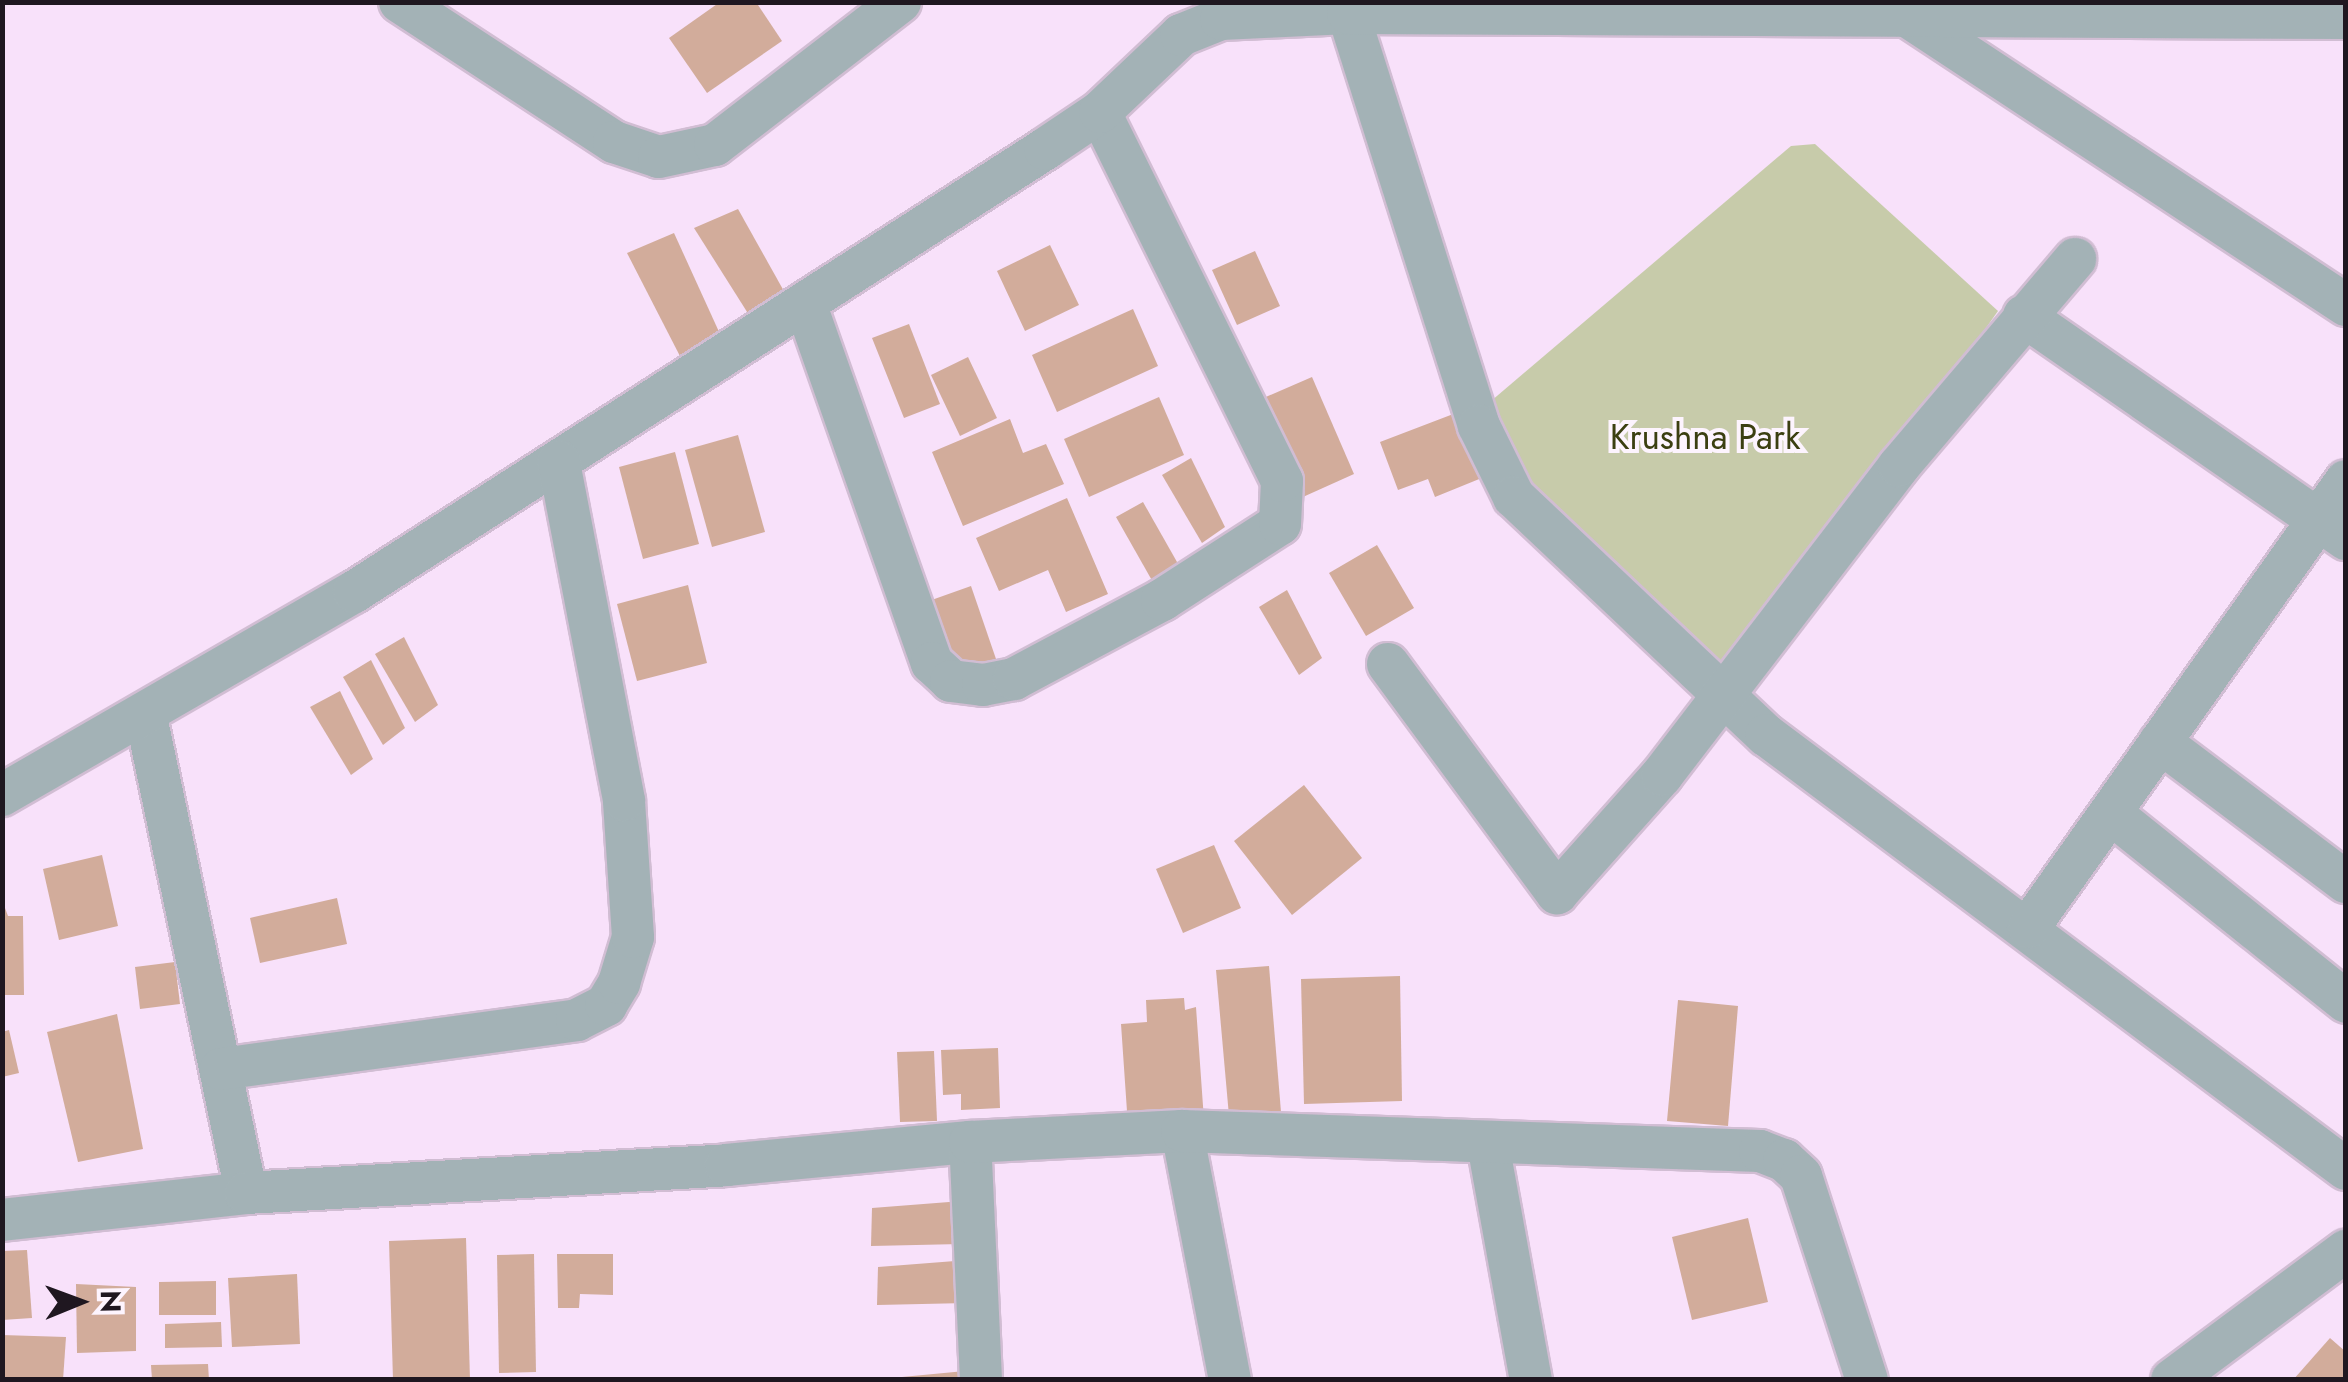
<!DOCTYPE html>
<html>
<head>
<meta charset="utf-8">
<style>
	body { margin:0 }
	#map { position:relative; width:2348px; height:1382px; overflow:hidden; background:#f8e1fa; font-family:Jost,sans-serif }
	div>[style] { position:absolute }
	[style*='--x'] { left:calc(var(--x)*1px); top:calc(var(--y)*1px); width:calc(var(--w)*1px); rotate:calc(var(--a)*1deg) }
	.green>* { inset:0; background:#c7cbaa }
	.building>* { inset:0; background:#d2ac9b }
	.roads { filter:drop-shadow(2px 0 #d1bdd3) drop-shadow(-2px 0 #d1bdd3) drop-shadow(0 2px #d1bdd3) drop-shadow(0 -2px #d1bdd3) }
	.street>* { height:42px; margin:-21px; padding:0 21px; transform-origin:21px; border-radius:21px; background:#a3b2b6 }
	span { translate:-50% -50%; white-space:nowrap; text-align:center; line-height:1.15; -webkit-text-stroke:8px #fdf4fe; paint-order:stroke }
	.park-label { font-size:35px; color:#3b3f11 }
	.frame { position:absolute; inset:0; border:5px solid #1f1720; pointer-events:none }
	.north { position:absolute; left:30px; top:1252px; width:100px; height:100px; -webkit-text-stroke:8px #fdf4fe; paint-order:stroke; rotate:89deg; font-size:28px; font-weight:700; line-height:40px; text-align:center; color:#1f1720 }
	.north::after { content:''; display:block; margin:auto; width:35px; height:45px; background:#1f1720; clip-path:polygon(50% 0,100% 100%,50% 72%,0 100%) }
</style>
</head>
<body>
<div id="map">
	<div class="green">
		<i style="clip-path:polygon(1815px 144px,1998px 311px,1738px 678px,1514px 497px,1477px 413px,1791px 146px)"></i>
	</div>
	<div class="building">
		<i style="clip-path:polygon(720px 2px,756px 2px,782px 41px,707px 93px,669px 38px)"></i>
		<i style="clip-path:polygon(738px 209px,785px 293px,749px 315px,694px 228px)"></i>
		<i style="clip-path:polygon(674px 233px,720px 334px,683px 362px,627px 253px)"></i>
		<i style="clip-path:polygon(1050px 245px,1079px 305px,1025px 331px,997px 271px)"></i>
		<i style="clip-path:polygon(1255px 251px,1280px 306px,1237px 325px,1212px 270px)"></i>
		<i style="clip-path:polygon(1133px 309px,1158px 366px,1057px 412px,1032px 355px)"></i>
		<i style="clip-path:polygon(909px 324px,940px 404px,904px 418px,872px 338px)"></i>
		<i style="clip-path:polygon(968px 357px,997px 418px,960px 436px,931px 375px)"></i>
		<i style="clip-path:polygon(1312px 377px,1354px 474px,1294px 501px,1252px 403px)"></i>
		<i style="clip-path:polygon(1159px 397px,1184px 455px,1089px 497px,1064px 439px)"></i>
		<i style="clip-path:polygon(1469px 408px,1494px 473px,1435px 497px,1428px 479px,1398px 490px,1380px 442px)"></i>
		<i style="clip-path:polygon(1010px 419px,1023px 453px,1046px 444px,1064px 484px,963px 526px,932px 452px)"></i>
		<i style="clip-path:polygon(738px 435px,765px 532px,712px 547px,685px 450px)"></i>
		<i style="clip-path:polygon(675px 452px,699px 544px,643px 559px,619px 467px)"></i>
		<i style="clip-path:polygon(1191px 458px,1225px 527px,1202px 543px,1162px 475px)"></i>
		<i style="clip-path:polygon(1067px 498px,1108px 594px,1066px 612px,1048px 570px,999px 591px,976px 538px)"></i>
		<i style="clip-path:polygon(1143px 502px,1181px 569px,1154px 584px,1116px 517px)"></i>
		<i style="clip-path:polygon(1377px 545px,1414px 608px,1366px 636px,1329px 573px)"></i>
		<i style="clip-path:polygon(688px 585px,707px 663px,637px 681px,617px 604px)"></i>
		<i style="clip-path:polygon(971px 586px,996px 659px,952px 674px,926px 602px)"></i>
		<i style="clip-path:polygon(1287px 590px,1322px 658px,1299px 675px,1259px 607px)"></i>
		<i style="clip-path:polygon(404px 637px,438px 705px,415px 722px,375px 654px)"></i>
		<i style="clip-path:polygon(371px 660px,405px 728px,383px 745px,343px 677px)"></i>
		<i style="clip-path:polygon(340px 691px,373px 759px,351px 775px,310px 707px)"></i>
		<i style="clip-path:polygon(1304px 785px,1362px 858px,1292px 915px,1234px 841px)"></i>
		<i style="clip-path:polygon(1214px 845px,1241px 908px,1183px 933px,1156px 869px)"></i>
		<i style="clip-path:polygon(102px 855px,118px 926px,59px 940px,43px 869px)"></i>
		<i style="clip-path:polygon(337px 898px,347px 944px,260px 963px,250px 918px)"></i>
		<i style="clip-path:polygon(2px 900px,8px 916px,23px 916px,24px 995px,2px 995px)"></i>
		<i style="clip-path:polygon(175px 962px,180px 1004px,140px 1009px,135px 967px)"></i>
		<i style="clip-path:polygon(1269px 966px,1281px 1112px,1229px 1116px,1216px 970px)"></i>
		<i style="clip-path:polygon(1400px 976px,1402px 1101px,1304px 1104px,1301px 979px)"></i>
		<i style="clip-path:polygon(1184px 998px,1185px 1010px,1196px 1007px,1204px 1120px,1128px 1126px,1121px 1024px,1147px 1022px,1146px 1000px)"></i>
		<i style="clip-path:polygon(1678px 1000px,1738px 1006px,1728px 1126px,1667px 1121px)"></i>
		<i style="clip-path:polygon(117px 1014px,143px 1149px,78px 1162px,47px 1032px)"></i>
		<i style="clip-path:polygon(9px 1030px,19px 1073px,2px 1077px,2px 1032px)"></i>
		<i style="clip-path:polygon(998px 1048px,1000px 1108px,961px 1110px,961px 1094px,943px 1095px,941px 1050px)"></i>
		<i style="clip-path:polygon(934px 1051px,937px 1121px,900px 1122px,897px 1052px)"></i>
		<i style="clip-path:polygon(962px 1201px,961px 1244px,871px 1246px,872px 1208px)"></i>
		<i style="clip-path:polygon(1748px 1218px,1768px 1302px,1692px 1320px,1672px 1237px)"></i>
		<i style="clip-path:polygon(466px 1238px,470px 1380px,393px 1380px,389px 1241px)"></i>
		<i style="clip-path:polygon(27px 1250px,32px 1318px,2px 1320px,2px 1251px)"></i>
		<i style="clip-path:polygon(534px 1254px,536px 1372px,499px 1373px,497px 1255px)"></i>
		<i style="clip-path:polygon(557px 1254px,613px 1254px,613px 1295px,580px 1294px,579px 1308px,558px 1308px)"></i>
		<i style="clip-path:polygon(968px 1260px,967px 1303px,877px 1305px,878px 1267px)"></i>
		<i style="clip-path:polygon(297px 1274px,300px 1344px,232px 1347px,228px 1278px)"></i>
		<i style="clip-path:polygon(216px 1281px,216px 1315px,159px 1315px,159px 1282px)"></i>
		<i style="clip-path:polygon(76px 1284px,136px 1287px,136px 1351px,77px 1353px)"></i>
		<i style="clip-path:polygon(221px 1322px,222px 1347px,165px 1348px,165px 1324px)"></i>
		<i style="clip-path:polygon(2px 1335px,66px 1337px,63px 1380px,2px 1380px)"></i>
		<i style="clip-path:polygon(2330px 1338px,2346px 1352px,2346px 1380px,2293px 1380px)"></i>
		<i style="clip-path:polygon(208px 1364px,209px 1380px,152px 1380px,151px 1365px)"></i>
		<i style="clip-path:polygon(965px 1371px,965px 1380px,902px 1380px,902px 1377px)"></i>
	</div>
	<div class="roads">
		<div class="street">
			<i style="--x:400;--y:2;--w:256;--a:33.2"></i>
			<i style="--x:614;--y:142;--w:47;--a:18.4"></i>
			<i style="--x:659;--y:157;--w:57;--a:-12.1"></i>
			<i style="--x:715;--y:145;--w:234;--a:-37.7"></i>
			<i style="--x:1348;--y:13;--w:433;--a:72.4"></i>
			<i style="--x:1479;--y:426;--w:79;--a:63.8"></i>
			<i style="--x:1514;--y:497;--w:347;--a:43.4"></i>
			<i style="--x:1766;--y:735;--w:724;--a:36.81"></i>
			<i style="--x:1907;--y:16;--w:526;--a:33.36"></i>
			<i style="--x:805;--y:303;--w:382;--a:70.6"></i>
			<i style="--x:932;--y:663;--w:26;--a:43"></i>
			<i style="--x:951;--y:681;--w:32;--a:7"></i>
			<i style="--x:983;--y:685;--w:32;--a:-11"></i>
			<i style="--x:1014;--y:679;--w:168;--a:-28.1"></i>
			<i style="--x:1162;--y:600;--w:140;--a:-32.8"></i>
			<i style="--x:1280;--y:524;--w:43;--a:-87.3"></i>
			<i style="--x:1282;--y:481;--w:411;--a:-116.3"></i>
			<i style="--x:2024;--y:316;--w:392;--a:34.7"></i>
			<i style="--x:1388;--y:664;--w:285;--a:53.6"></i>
			<i style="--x:1557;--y:893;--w:158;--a:-48.3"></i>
			<i style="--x:1662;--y:775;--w:389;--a:-52.5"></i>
			<i style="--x:1899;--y:466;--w:272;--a:-49.6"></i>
			<i style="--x:146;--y:717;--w:486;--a:78.1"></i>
			<i style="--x:2160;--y:742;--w:233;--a:37"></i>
			<i style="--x:2;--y:795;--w:406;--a:-30"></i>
			<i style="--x:354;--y:592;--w:821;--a:-32.66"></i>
			<i style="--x:1045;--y:149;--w:66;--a:-33.9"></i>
			<i style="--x:1100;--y:112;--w:112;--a:-43.5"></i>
			<i style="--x:1181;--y:35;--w:43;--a:-21.8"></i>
			<i style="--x:1221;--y:19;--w:127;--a:-2.7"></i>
			<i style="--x:1348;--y:13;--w:998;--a:0.29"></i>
			<i style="--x:2113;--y:815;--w:299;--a:38.7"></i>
			<i style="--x:2029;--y:927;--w:547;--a:-54.6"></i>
			<i style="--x:221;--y:1069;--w:359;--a:-7.8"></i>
			<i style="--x:577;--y:1020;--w:33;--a:-27"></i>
			<i style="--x:606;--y:1005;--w:26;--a:-59"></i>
			<i style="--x:619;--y:983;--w:48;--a:-73.1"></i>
			<i style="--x:633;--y:937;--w:137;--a:-93.8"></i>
			<i style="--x:624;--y:800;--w:345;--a:-100.9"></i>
			<i style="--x:1182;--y:1131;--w:254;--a:79.1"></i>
			<i style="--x:1488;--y:1144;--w:240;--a:79.7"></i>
			<i style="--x:2;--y:1220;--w:245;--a:-6.3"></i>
			<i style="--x:246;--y:1193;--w:481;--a:-3.3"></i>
			<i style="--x:726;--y:1165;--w:245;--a:-5.4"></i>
			<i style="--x:981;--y:1380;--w:238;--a:-92.6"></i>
			<i style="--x:970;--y:1142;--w:212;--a:-3"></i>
			<i style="--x:1182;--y:1131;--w:578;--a:1.98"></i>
			<i style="--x:1760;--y:1151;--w:26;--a:21"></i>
			<i style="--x:1784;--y:1160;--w:23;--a:43"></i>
			<i style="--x:1801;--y:1176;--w:214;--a:72.1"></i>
			<i style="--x:2172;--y:1380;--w:217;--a:-36.6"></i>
		</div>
	</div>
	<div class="park-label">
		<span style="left:1705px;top:437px">Krushna Park</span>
	</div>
	<div class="frame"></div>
	<div class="north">N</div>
</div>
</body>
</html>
